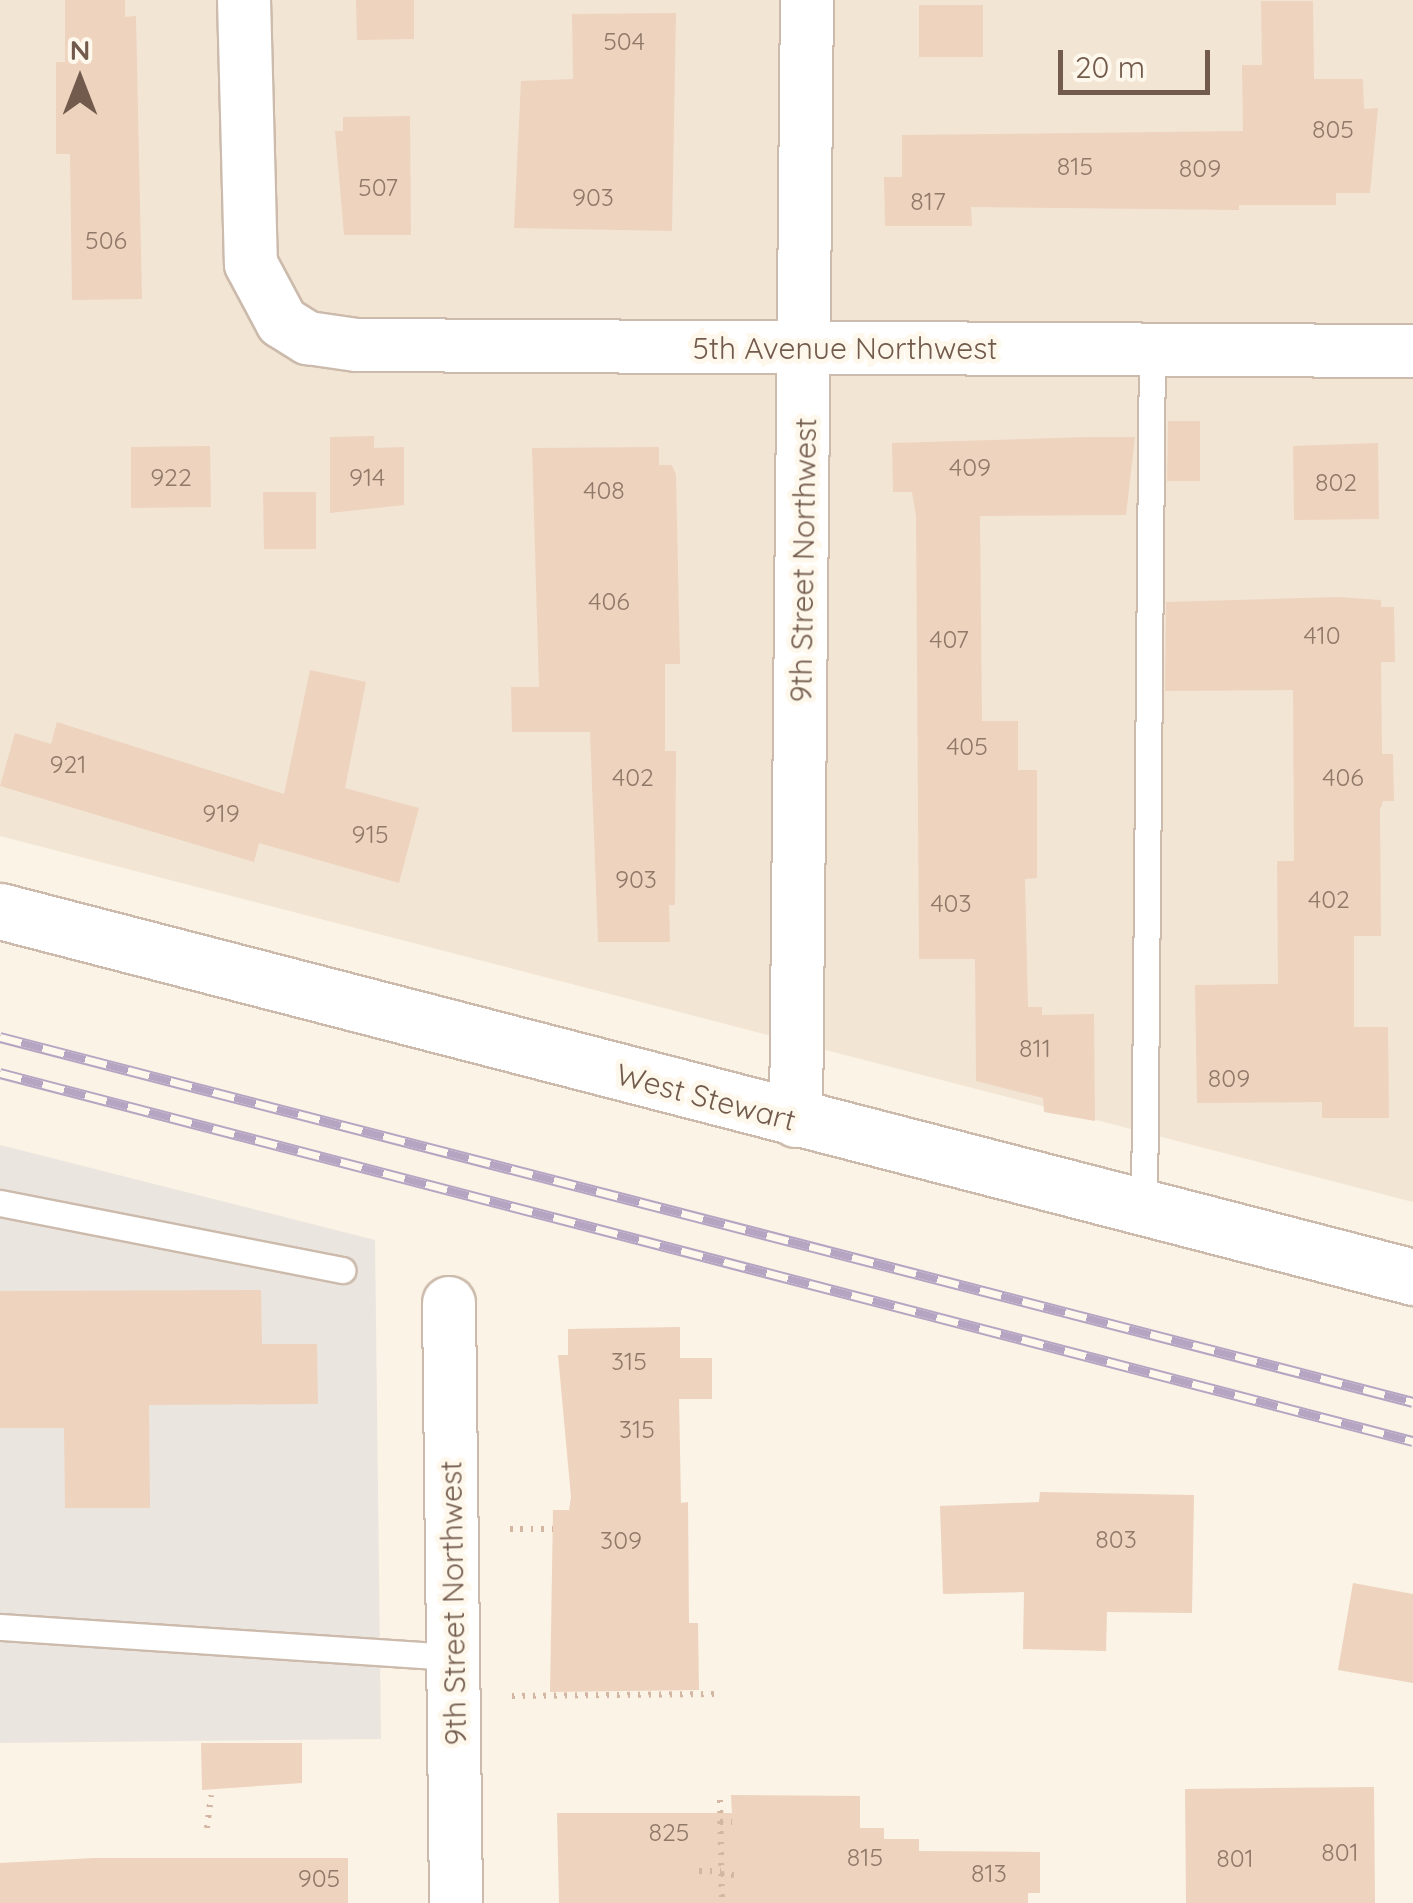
<!DOCTYPE html>
<html>
<head>
<meta charset="utf-8">
<style>
	body { margin:0 }
	#map { position:relative; width:1413px; height:1903px; overflow:hidden; background:#fbf3e5; font-family:Quicksand,sans-serif }
	div>[style] { position:absolute }
	[style*='--x'] { left:calc(var(--x)*1px); top:calc(var(--y)*1px); width:calc(var(--w)*1px); rotate:calc(var(--a)*1deg) }
	.residential>* { inset:0; background:#f2e5d4 }
	.industrial>* { inset:0; background:#ebe5df }
	.building>* { inset:0; background:#eed3bf }
	.path>* { height:6px; margin-top:-3px; transform-origin:0; background:repeating-linear-gradient(90deg,#d3b7a2 0 2.5px,transparent 0 10.5px) }
	.roads { filter:drop-shadow(2px 0 #ccbbac) drop-shadow(-2px 0 #ccbbac) drop-shadow(0 2px #ccbbac) drop-shadow(0 -2px #ccbbac) }
	.lane>* { height:25px; margin:-12.5px; padding:0 12.5px; transform-origin:12.5px; border-radius:12.5px; background:#fff }
	.street>* { height:52px; margin:-26px; padding:0 26px; transform-origin:26px; border-radius:26px; background:#fff }
	.secondary>* { height:55px; margin:-27.5px; padding:0 27.5px; transform-origin:27.5px; border-radius:27.5px; background:#fff }
	.rail>* { height:11px; margin-top:-5.5px; transform-origin:0; background:repeating-linear-gradient(90deg,#fef7eb 0 22px,#b6a4c3 0 44px); box-sizing:border-box; border-block:2px solid #b6a4c3 }
	span { translate:-50% -50%; white-space:nowrap; text-align:center; line-height:1.15; -webkit-text-stroke:10px #fef7eb; paint-order:stroke }
	.number-label { font-size:25px; color:#917969 }
	.number-label span { -webkit-text-stroke-width:0 }
	.street-label { font-size:30px; color:#725b4c }
	.north { position:absolute; left:30px; top:30px; width:100px; height:100px; -webkit-text-stroke:8px #fef7eb; paint-order:stroke; rotate:0deg; font-size:28px; font-weight:700; line-height:40px; text-align:center; color:#725b4c }
	.north::after { content:''; display:block; margin:auto; width:35px; height:45px; background:#725b4c; clip-path:polygon(50% 0,100% 100%,50% 72%,0 100%) }
	.scale { position:absolute; left:1058px; top:50px; width:152px; height:45px; box-sizing:border-box; border:5px solid #725b4c; border-top:0; padding-left:12px; font-size:30px; line-height:35px; white-space:nowrap; color:#725b4c; -webkit-text-stroke:8px #fef7eb; paint-order:stroke }
</style>
</head>
<body>
<div id="map">
	<div class="residential">
		<i style="clip-path:polygon(0 0,1413px 0,1413px 1202px,0 836px)"></i>
	</div>
	<div class="industrial">
		<i style="clip-path:polygon(0 1145px,375px 1240px,381px 1739px,0 1743px)"></i>
	</div>
	<div class="building">
		<i style="clip-path:polygon(65px 0,125px 0,125px 17px,136px 16px,142px 299px,72px 300px,70px 154px,56px 154px,56px 62px,65px 62px)"></i>
		<i style="clip-path:polygon(356px 0,414px 0,414px 39px,357px 40px)"></i>
		<i style="clip-path:polygon(1261px 1px,1313px 1px,1314px 79px,1363px 79px,1364px 109px,1378px 108px,1370px 193px,1336px 193px,1336px 205px,1239px 205px,1239px 210px,971px 207px,972px 226px,885px 226px,884px 177px,902px 177px,902px 135px,1243px 131px,1242px 65px,1262px 65px)"></i>
		<i style="clip-path:polygon(919px 5px,983px 5px,983px 57px,919px 57px)"></i>
		<i style="clip-path:polygon(676px 13px,672px 231px,514px 228px,521px 81px,573px 79px,572px 14px)"></i>
		<i style="clip-path:polygon(410px 116px,411px 235px,344px 235px,335px 131px,343px 131px,343px 117px)"></i>
		<i style="clip-path:polygon(1168px 421px,1200px 421px,1200px 481px,1167px 481px)"></i>
		<i style="clip-path:polygon(374px 436px,374px 448px,404px 447px,404px 505px,330px 513px,330px 437px)"></i>
		<i style="clip-path:polygon(1088px 437px,1135px 437px,1126px 515px,980px 516px,982px 721px,1018px 721px,1018px 770px,1037px 770px,1037px 878px,1025px 879px,1028px 1007px,1042px 1007px,1042px 1015px,1094px 1014px,1095px 1121px,1044px 1112px,1043px 1098px,976px 1081px,975px 959px,919px 959px,916px 516px,912px 492px,893px 492px,892px 443px)"></i>
		<i style="clip-path:polygon(1378px 443px,1379px 519px,1294px 520px,1293px 446px)"></i>
		<i style="clip-path:polygon(210px 446px,211px 507px,131px 508px,131px 447px)"></i>
		<i style="clip-path:polygon(659px 447px,659px 465px,672px 465px,676px 475px,680px 664px,665px 664px,665px 751px,676px 751px,675px 905px,669px 905px,670px 942px,598px 942px,590px 732px,512px 732px,511px 687px,539px 687px,532px 448px)"></i>
		<i style="clip-path:polygon(263px 492px,316px 492px,316px 549px,264px 549px)"></i>
		<i style="clip-path:polygon(1338px 597px,1381px 600px,1381px 607px,1394px 607px,1395px 662px,1381px 662px,1382px 754px,1393px 754px,1394px 801px,1383px 801px,1380px 810px,1381px 936px,1354px 936px,1354px 1027px,1388px 1027px,1389px 1118px,1322px 1118px,1322px 1102px,1197px 1103px,1195px 985px,1278px 984px,1277px 861px,1294px 861px,1293px 690px,1165px 691px,1166px 602px)"></i>
		<i style="clip-path:polygon(310px 670px,366px 682px,345px 788px,419px 808px,399px 883px,259px 843px,254px 862px,0 786px,15px 733px,51px 744px,57px 722px,284px 794px)"></i>
		<i style="clip-path:polygon(261px 1290px,262px 1344px,317px 1344px,318px 1404px,149px 1405px,150px 1508px,65px 1508px,64px 1428px,0 1428px,0 1291px)"></i>
		<i style="clip-path:polygon(680px 1327px,680px 1358px,712px 1358px,712px 1399px,679px 1399px,681px 1503px,688px 1502px,689px 1623px,698px 1623px,699px 1690px,550px 1692px,553px 1510px,569px 1510px,571px 1497px,558px 1355px,568px 1355px,568px 1329px)"></i>
		<i style="clip-path:polygon(1040px 1492px,1194px 1495px,1192px 1613px,1107px 1612px,1106px 1651px,1023px 1649px,1024px 1592px,943px 1594px,940px 1506px,1039px 1502px)"></i>
		<i style="clip-path:polygon(1353px 1583px,1413px 1594px,1413px 1683px,1338px 1670px)"></i>
		<i style="clip-path:polygon(201px 1743px,302px 1743px,302px 1783px,202px 1790px)"></i>
		<i style="clip-path:polygon(1374px 1787px,1375px 1903px,1186px 1903px,1185px 1789px)"></i>
		<i style="clip-path:polygon(731px 1795px,860px 1796px,860px 1828px,884px 1828px,884px 1839px,919px 1839px,919px 1851px,1040px 1852px,1040px 1893px,1028px 1893px,1028px 1903px,559px 1903px,557px 1813px,732px 1813px)"></i>
		<i style="clip-path:polygon(93px 1858px,348px 1858px,348px 1903px,0 1903px,0 1863px)"></i>
	</div>
	<div class="path">
		<i style="--x:510;--y:1529;--w:43;--a:0"></i>
		<i style="--x:512;--y:1696;--w:202;--a:-0.6"></i>
		<i style="--x:720;--y:1800;--w:103;--a:88.9"></i>
		<i style="--x:720;--y:1822;--w:12;--a:0"></i>
		<i style="--x:207;--y:1828;--w:33;--a:-83"></i>
		<i style="--x:699;--y:1871;--w:22;--a:0"></i>
		<i style="--x:721;--y:1874;--w:13;--a:4"></i>
	</div>
	<div class="roads">
		<div class="lane">
			<i style="--x:0;--y:1203;--w:349;--a:11.1"></i>
			<i style="--x:1144;--y:1209;--w:860;--a:-89.47"></i>
			<i style="--x:0;--y:1627;--w:455;--a:3.8"></i>
		</div>
		<div class="street">
			<i style="--x:244;--y:0;--w:264;--a:88.5"></i>
			<i style="--x:251;--y:264;--w:66;--a:61.9"></i>
			<i style="--x:282;--y:322;--w:31;--a:32"></i>
			<i style="--x:308;--y:338;--w:49;--a:8.1"></i>
			<i style="--x:357;--y:345;--w:1056;--a:0.33"></i>
			<i style="--x:796;--y:1121;--w:1121;--a:-89.44"></i>
			<i style="--x:449;--y:1303;--w:600;--a:89.33"></i>
		</div>
		<div class="secondary">
			<i style="--x:0;--y:911;--w:1460;--a:14.52"></i>
		</div>
	</div>
	<div class="rail">
		<i style="--x:0;--y:1037;--w:1459;--a:14.48"></i>
		<i style="--x:0;--y:1073;--w:1460;--a:14.6"></i>
	</div>
	<div class="number-label">
		<span style="left:624px;top:41px">504</span>
		<span style="left:1333px;top:129px">805</span>
		<span style="left:1075px;top:166px">815</span>
		<span style="left:1200px;top:168px">809</span>
		<span style="left:378px;top:187px">507</span>
		<span style="left:593px;top:197px">903</span>
		<span style="left:928px;top:201px">817</span>
		<span style="left:106px;top:240px">506</span>
		<span style="left:970px;top:467px">409</span>
		<span style="left:171px;top:477px">922</span>
		<span style="left:367px;top:477px">914</span>
		<span style="left:1336px;top:482px">802</span>
		<span style="left:604px;top:490px">408</span>
		<span style="left:609px;top:601px">406</span>
		<span style="left:1322px;top:635px">410</span>
		<span style="left:949px;top:639px">407</span>
		<span style="left:967px;top:746px">405</span>
		<span style="left:68px;top:764px">921</span>
		<span style="left:633px;top:777px">402</span>
		<span style="left:1343px;top:777px">406</span>
		<span style="left:221px;top:813px">919</span>
		<span style="left:370px;top:834px">915</span>
		<span style="left:636px;top:879px">903</span>
		<span style="left:1329px;top:899px">402</span>
		<span style="left:951px;top:903px">403</span>
		<span style="left:1035px;top:1048px">811</span>
		<span style="left:1229px;top:1078px">809</span>
		<span style="left:629px;top:1361px">315</span>
		<span style="left:637px;top:1429px">315</span>
		<span style="left:1116px;top:1539px">803</span>
		<span style="left:621px;top:1540px">309</span>
		<span style="left:669px;top:1832px">825</span>
		<span style="left:1340px;top:1852px">801</span>
		<span style="left:865px;top:1857px">815</span>
		<span style="left:1235px;top:1858px">801</span>
		<span style="left:989px;top:1873px">813</span>
		<span style="left:319px;top:1878px">905</span>
	</div>
	<div class="street-label">
		<span style="left:845px;top:348px">5th Avenue Northwest</span>
		<span style="left:803px;top:560px;rotate:-89deg">9th Street Northwest</span>
		<span style="left:706px;top:1097px;rotate:15deg">West Stewart</span>
		<span style="left:453px;top:1603px;rotate:-91deg">9th Street Northwest</span>
	</div>
	<div class="north">N</div>
	<div class="scale">20 m</div>
</div>
</body>
</html>
